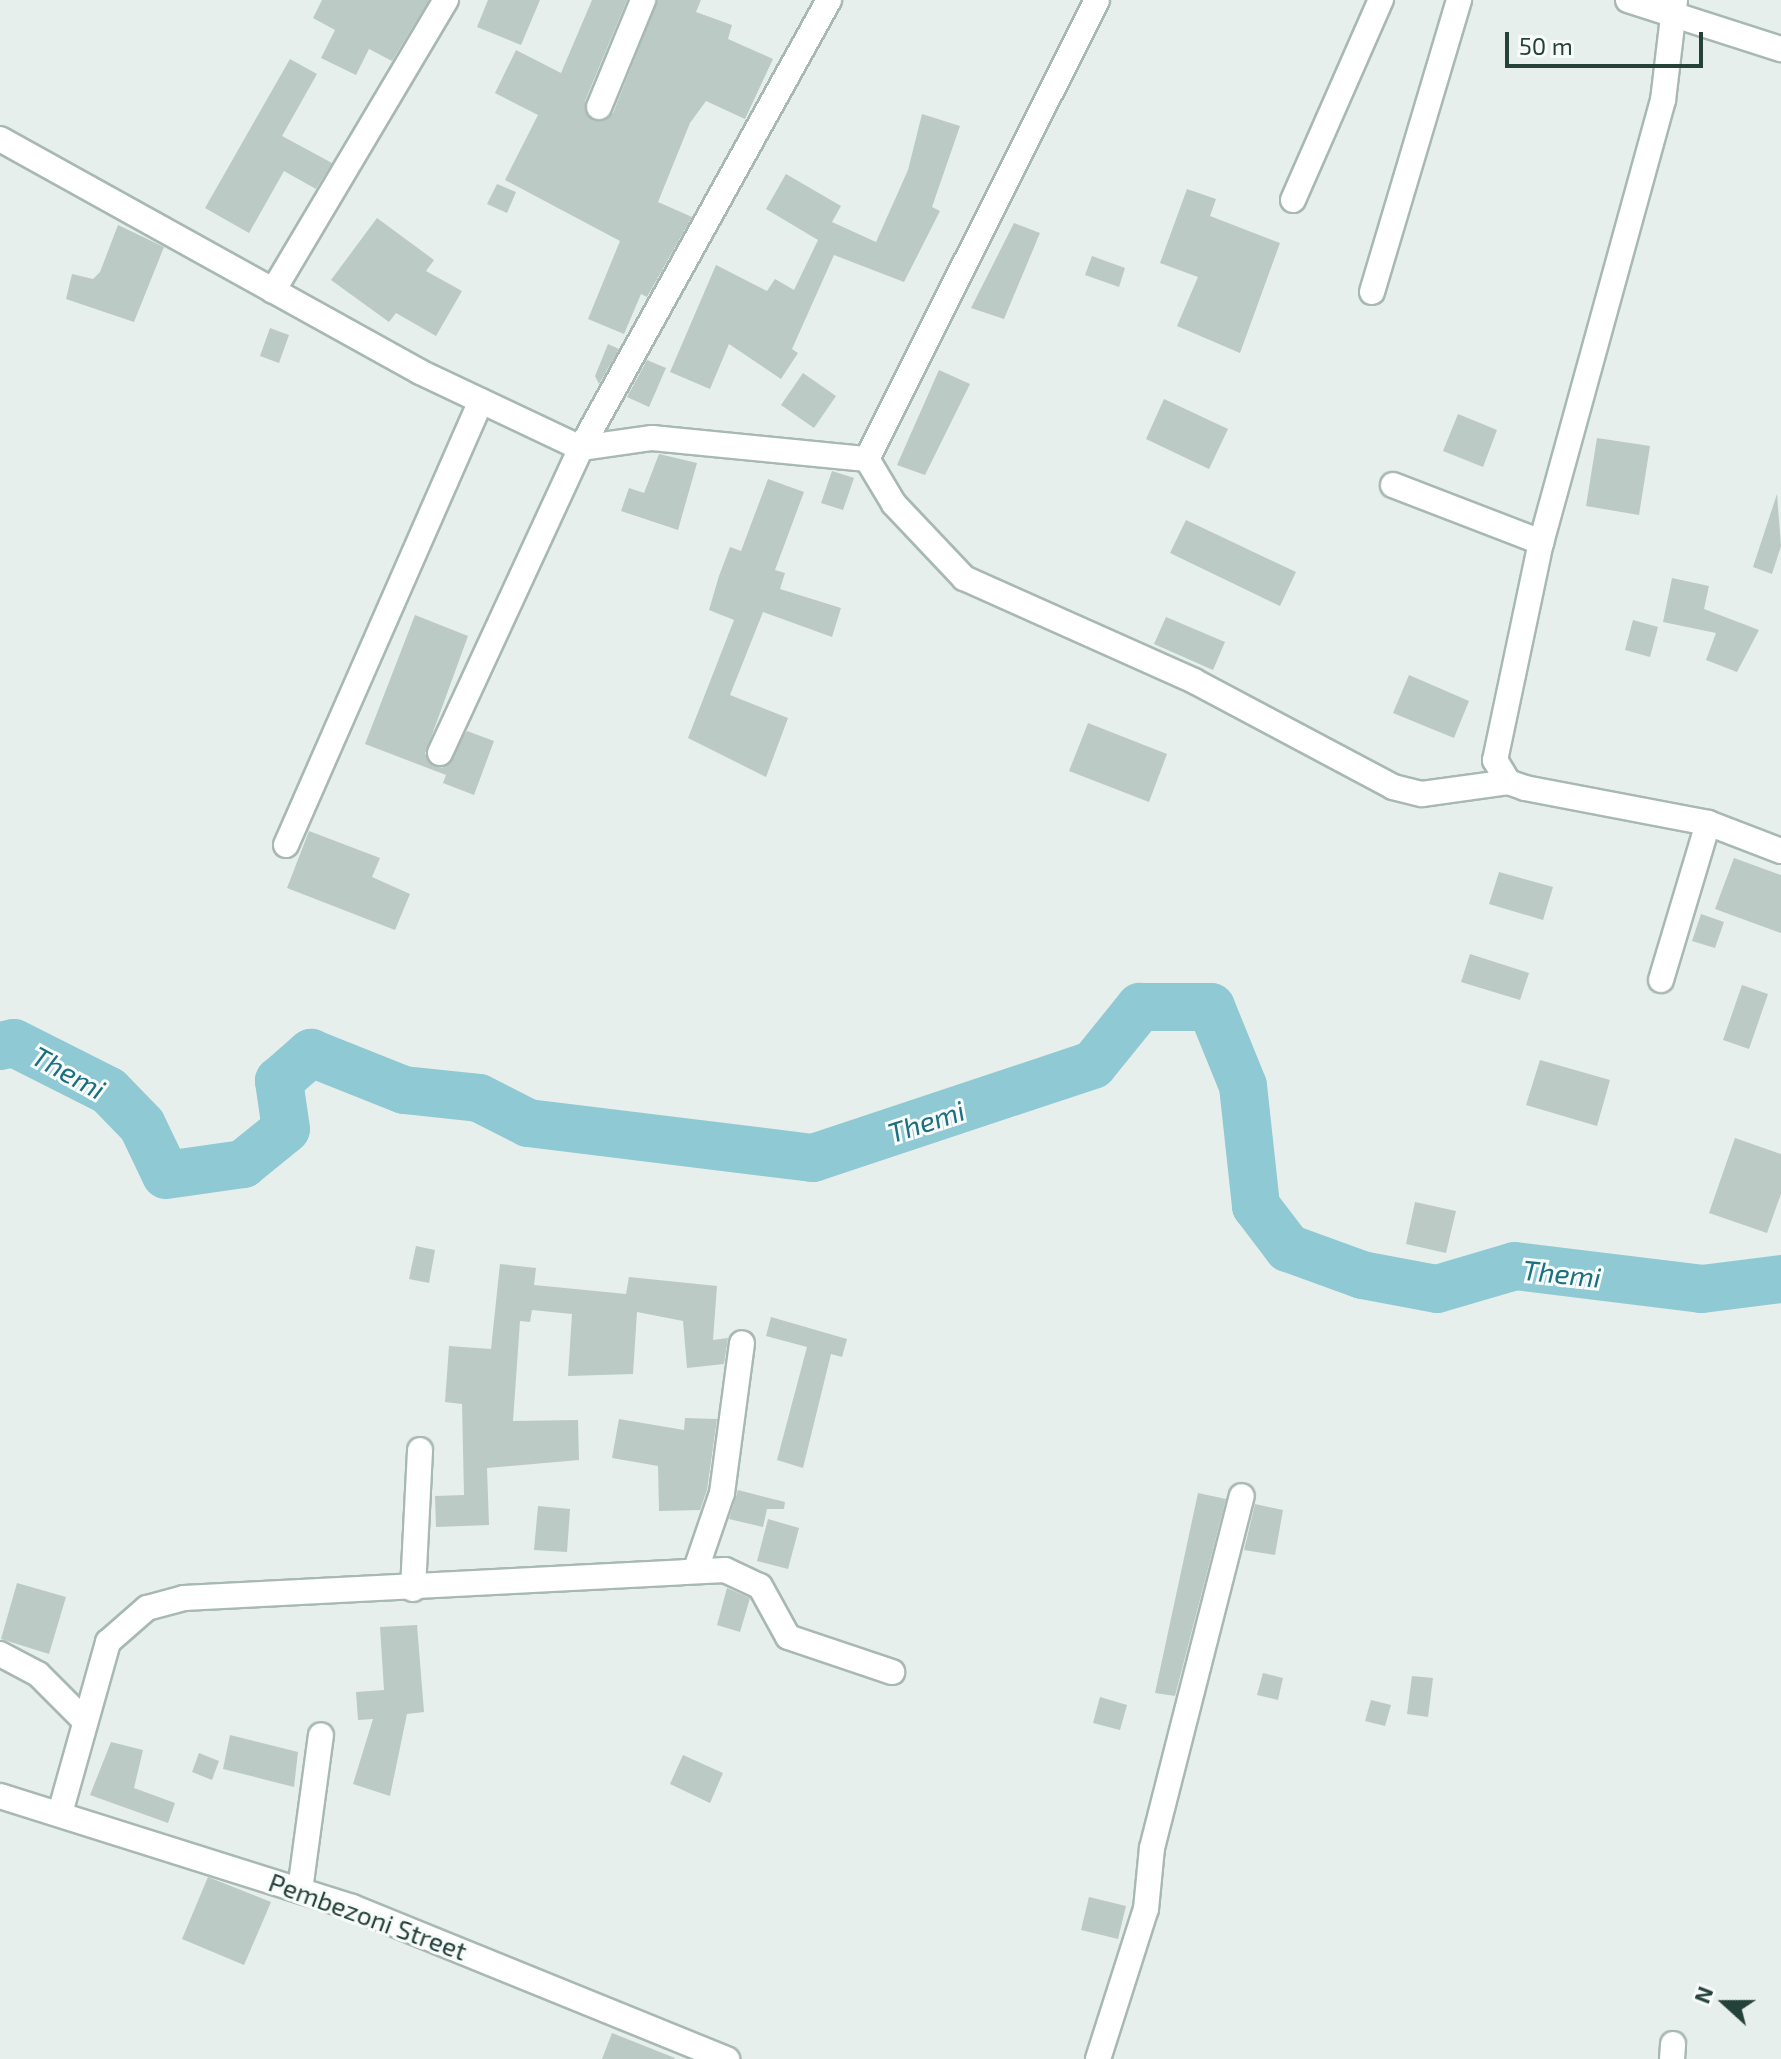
<!DOCTYPE html>
<html>
<head>
<meta charset="utf-8">
<style>
	body { margin:0 }
	#map { position:relative; width:1781px; height:2059px; overflow:hidden; background:#e6efeb; font-family:"Exo 2",sans-serif }
	div>[style] { position:absolute }
	[style*='--x'] { left:calc(var(--x)*1px); top:calc(var(--y)*1px); width:calc(var(--w)*1px); rotate:calc(var(--a)*1deg) }
	.river>* { height:48px; margin:-24px; padding:0 24px; transform-origin:24px; border-radius:24px; background:#8ec9d4 }
	.building>* { inset:0; background:#bbcac4 }
	.roads { filter:drop-shadow(2px 0 #a8b8b2) drop-shadow(-2px 0 #a8b8b2) drop-shadow(0 2px #a8b8b2) drop-shadow(0 -2px #a8b8b2) }
	.street>* { height:24px; margin:-12px; padding:0 12px; transform-origin:12px; border-radius:12px; background:#fff }
	span { translate:-50% -50%; white-space:nowrap; text-align:center; line-height:1.15; -webkit-text-stroke:6px #f7fbf9; paint-order:stroke }
	.street-label { font-size:26px; color:#24423a }
	.water-label { font-size:28px; color:#1c6f80; font-style:italic }
	.north { position:absolute; left:1685px; top:1963px; width:80px; height:80px; -webkit-text-stroke:6px #f7fbf9; paint-order:stroke; rotate:291deg; font-size:22px; font-weight:700; line-height:32px; text-align:center; color:#24423a }
	.north::after { content:''; display:block; margin:auto; width:28px; height:36px; background:#24423a; clip-path:polygon(50% 0,100% 100%,50% 72%,0 100%) }
	.scale { position:absolute; left:1505px; top:32px; width:198px; height:36px; box-sizing:border-box; border:4px solid #24423a; border-top:0; padding-left:10px; font-size:24px; line-height:28px; white-space:nowrap; color:#24423a; -webkit-text-stroke:6px #f7fbf9; paint-order:stroke }
</style>
</head>
<body>
<div id="map">
	<div class="river">
		<i style="--x:0;--y:1046;--w:14;--a:-12"></i>
		<i style="--x:14;--y:1043;--w:106;--a:26.8"></i>
		<i style="--x:109;--y:1091;--w:47;--a:45.9"></i>
		<i style="--x:142;--y:1125;--w:55;--a:64.4"></i>
		<i style="--x:166;--y:1175;--w:78;--a:-8.1"></i>
		<i style="--x:243;--y:1164;--w:55;--a:-39.1"></i>
		<i style="--x:286;--y:1129;--w:49;--a:-98.3"></i>
		<i style="--x:279;--y:1081;--w:43;--a:-41.2"></i>
		<i style="--x:311;--y:1053;--w:100;--a:21.7"></i>
		<i style="--x:404;--y:1090;--w:75;--a:6.1"></i>
		<i style="--x:479;--y:1098;--w:55;--a:27"></i>
		<i style="--x:528;--y:1123;--w:287;--a:7"></i>
		<i style="--x:813;--y:1158;--w:295;--a:-18.4"></i>
		<i style="--x:1093;--y:1065;--w:75;--a:-51"></i>
		<i style="--x:1140;--y:1007;--w:71;--a:0"></i>
		<i style="--x:1211;--y:1007;--w:85;--a:67.9"></i>
		<i style="--x:1243;--y:1086;--w:121;--a:83.8"></i>
		<i style="--x:1256;--y:1206;--w:53;--a:52.7"></i>
		<i style="--x:1288;--y:1248;--w:79;--a:20"></i>
		<i style="--x:1362;--y:1275;--w:76;--a:10.6"></i>
		<i style="--x:1437;--y:1289;--w:81;--a:-16.4"></i>
		<i style="--x:1515;--y:1266;--w:188;--a:7"></i>
		<i style="--x:1702;--y:1289;--w:80;--a:-7.2"></i>
	</div>
	<div class="building">
		<i style="clip-path:polygon(322px 0,429px 0,392px 61px,369px 49px,356px 75px,321px 58px,335px 30px,313px 18px)"></i>
		<i style="clip-path:polygon(488px 0,540px 0,521px 45px,477px 27px)"></i>
		<i style="clip-path:polygon(592px 0,627px 0,585px 101px,594px 121px,613px 113px,658px 0,701px 0,696px 12px,732px 25px,728px 39px,773px 59px,745px 119px,706px 101px,690px 123px,658px 202px,692px 217px,647px 297px,641px 294px,624px 334px,588px 319px,620px 241px,505px 180px,538px 115px,495px 93px,516px 50px,561px 73px)"></i>
		<i style="clip-path:polygon(290px 59px,317px 74px,282px 136px,332px 163px,316px 189px,284px 171px,249px 233px,205px 208px)"></i>
		<i style="clip-path:polygon(922px 114px,960px 126px,932px 207px,940px 211px,904px 282px,834px 255px,792px 349px,798px 353px,781px 379px,729px 344px,710px 389px,670px 372px,716px 265px,767px 291px,775px 279px,794px 290px,818px 240px,766px 209px,786px 174px,841px 206px,832px 222px,876px 242px,908px 170px)"></i>
		<i style="clip-path:polygon(497px 184px,516px 192px,507px 213px,487px 204px)"></i>
		<i style="clip-path:polygon(1187px 189px,1216px 199px,1210px 216px,1280px 243px,1240px 353px,1177px 326px,1198px 277px,1160px 263px)"></i>
		<i style="clip-path:polygon(377px 218px,434px 260px,426px 271px,462px 291px,436px 336px,396px 313px,389px 322px,331px 280px)"></i>
		<i style="clip-path:polygon(1014px 223px,1040px 233px,1004px 319px,971px 308px)"></i>
		<i style="clip-path:polygon(118px 225px,164px 247px,134px 322px,66px 299px,72px 274px,93px 279px,100px 272px)"></i>
		<i style="clip-path:polygon(1092px 256px,1125px 268px,1119px 287px,1085px 275px)"></i>
		<i style="clip-path:polygon(270px 328px,289px 335px,279px 363px,260px 356px)"></i>
		<i style="clip-path:polygon(608px 344px,619px 349px,599px 384px,595px 376px)"></i>
		<i style="clip-path:polygon(647px 360px,666px 368px,649px 407px,627px 397px)"></i>
		<i style="clip-path:polygon(939px 370px,970px 384px,925px 475px,897px 465px)"></i>
		<i style="clip-path:polygon(803px 373px,836px 396px,814px 428px,781px 405px)"></i>
		<i style="clip-path:polygon(1164px 399px,1228px 429px,1209px 469px,1146px 439px)"></i>
		<i style="clip-path:polygon(1458px 414px,1497px 430px,1483px 467px,1443px 451px)"></i>
		<i style="clip-path:polygon(1597px 438px,1650px 446px,1639px 515px,1586px 506px)"></i>
		<i style="clip-path:polygon(659px 454px,697px 463px,678px 530px,621px 511px,629px 488px,644px 493px)"></i>
		<i style="clip-path:polygon(832px 471px,854px 478px,843px 510px,821px 503px)"></i>
		<i style="clip-path:polygon(768px 479px,804px 492px,775px 570px,785px 573px,780px 589px,841px 608px,832px 637px,763px 612px,730px 695px,788px 718px,766px 777px,688px 738px,734px 620px,709px 610px,719px 576px,730px 547px,741px 551px)"></i>
		<i style="clip-path:polygon(1777px 494px,1781px 546px,1772px 574px,1753px 567px)"></i>
		<i style="clip-path:polygon(1186px 520px,1296px 572px,1280px 606px,1170px 553px)"></i>
		<i style="clip-path:polygon(1672px 578px,1709px 586px,1704px 609px,1759px 630px,1737px 672px,1706px 660px,1716px 633px,1663px 622px)"></i>
		<i style="clip-path:polygon(415px 615px,468px 636px,425px 754px,442px 768px,467px 731px,494px 741px,474px 795px,443px 783px,446px 775px,365px 744px)"></i>
		<i style="clip-path:polygon(1166px 617px,1225px 642px,1213px 670px,1154px 644px)"></i>
		<i style="clip-path:polygon(1633px 620px,1658px 627px,1650px 657px,1625px 650px)"></i>
		<i style="clip-path:polygon(1409px 675px,1469px 701px,1454px 738px,1393px 713px)"></i>
		<i style="clip-path:polygon(1088px 723px,1167px 754px,1149px 802px,1069px 771px)"></i>
		<i style="clip-path:polygon(309px 831px,380px 858px,372px 877px,410px 894px,395px 930px,287px 888px)"></i>
		<i style="clip-path:polygon(1734px 858px,1781px 875px,1781px 933px,1715px 909px)"></i>
		<i style="clip-path:polygon(1499px 872px,1553px 887px,1543px 920px,1489px 904px)"></i>
		<i style="clip-path:polygon(1701px 914px,1724px 922px,1715px 948px,1692px 941px)"></i>
		<i style="clip-path:polygon(1470px 954px,1529px 973px,1520px 1000px,1461px 982px)"></i>
		<i style="clip-path:polygon(1742px 985px,1768px 994px,1749px 1049px,1723px 1040px)"></i>
		<i style="clip-path:polygon(1540px 1060px,1610px 1080px,1597px 1126px,1526px 1105px)"></i>
		<i style="clip-path:polygon(1735px 1138px,1781px 1154px,1781px 1194px,1767px 1233px,1709px 1213px)"></i>
		<i style="clip-path:polygon(1415px 1202px,1456px 1211px,1446px 1253px,1406px 1244px)"></i>
		<i style="clip-path:polygon(416px 1246px,435px 1250px,429px 1283px,409px 1279px)"></i>
		<i style="clip-path:polygon(500px 1264px,536px 1268px,534px 1285px,626px 1294px,629px 1277px,717px 1286px,713px 1340px,728px 1338px,724px 1364px,687px 1368px,683px 1321px,637px 1312px,633px 1374px,568px 1376px,572px 1314px,532px 1310px,530px 1322px,520px 1321px,513px 1421px,578px 1420px,579px 1460px,487px 1468px,489px 1525px,436px 1527px,435px 1496px,464px 1495px,462px 1404px,445px 1402px,449px 1346px,491px 1349px)"></i>
		<i style="clip-path:polygon(771px 1317px,847px 1339px,842px 1357px,831px 1354px,803px 1468px,777px 1460px,807px 1347px,766px 1336px)"></i>
		<i style="clip-path:polygon(685px 1418px,717px 1419px,707px 1490px,700px 1510px,659px 1511px,658px 1466px,612px 1458px,619px 1419px,684px 1430px)"></i>
		<i style="clip-path:polygon(738px 1490px,785px 1502px,784px 1509px,767px 1509px,763px 1527px,729px 1519px)"></i>
		<i style="clip-path:polygon(1198px 1493px,1226px 1499px,1175px 1696px,1155px 1693px)"></i>
		<i style="clip-path:polygon(1255px 1504px,1283px 1510px,1275px 1555px,1244px 1550px)"></i>
		<i style="clip-path:polygon(538px 1506px,570px 1509px,567px 1552px,534px 1550px)"></i>
		<i style="clip-path:polygon(768px 1519px,799px 1528px,788px 1569px,757px 1561px)"></i>
		<i style="clip-path:polygon(17px 1583px,66px 1597px,49px 1654px,1px 1639px)"></i>
		<i style="clip-path:polygon(727px 1588px,750px 1598px,740px 1632px,717px 1625px)"></i>
		<i style="clip-path:polygon(417px 1625px,424px 1712px,407px 1714px,390px 1796px,353px 1784px,373px 1719px,358px 1720px,356px 1692px,384px 1690px,380px 1627px)"></i>
		<i style="clip-path:polygon(1263px 1673px,1283px 1678px,1278px 1700px,1257px 1695px)"></i>
		<i style="clip-path:polygon(1412px 1676px,1433px 1678px,1428px 1717px,1407px 1714px)"></i>
		<i style="clip-path:polygon(1100px 1697px,1127px 1705px,1120px 1730px,1093px 1723px)"></i>
		<i style="clip-path:polygon(1371px 1700px,1391px 1705px,1385px 1726px,1365px 1721px)"></i>
		<i style="clip-path:polygon(230px 1735px,298px 1752px,294px 1787px,223px 1769px)"></i>
		<i style="clip-path:polygon(111px 1742px,143px 1750px,134px 1788px,175px 1803px,168px 1823px,90px 1795px)"></i>
		<i style="clip-path:polygon(199px 1753px,219px 1761px,212px 1780px,192px 1772px)"></i>
		<i style="clip-path:polygon(683px 1755px,723px 1773px,710px 1803px,670px 1784px)"></i>
		<i style="clip-path:polygon(208px 1877px,271px 1902px,244px 1965px,182px 1939px)"></i>
		<i style="clip-path:polygon(1089px 1897px,1126px 1906px,1118px 1939px,1081px 1930px)"></i>
		<i style="clip-path:polygon(612px 2033px,675px 2058px,674px 2059px,602px 2059px)"></i>
	</div>
	<div class="roads">
		<div class="street">
			<i style="--x:1628;--y:0;--w:161;--a:17.8"></i>
			<i style="--x:1675;--y:0;--w:101;--a:96.8"></i>
			<i style="--x:1663;--y:100;--w:459;--a:105.4"></i>
			<i style="--x:1541;--y:542;--w:223;--a:101.9"></i>
			<i style="--x:1495;--y:760;--w:26;--a:59"></i>
			<i style="--x:1508;--y:782;--w:18;--a:19"></i>
			<i style="--x:1525;--y:788;--w:186;--a:10.8"></i>
			<i style="--x:1708;--y:823;--w:78;--a:21"></i>
			<i style="--x:599;--y:107;--w:116;--a:-67.6"></i>
			<i style="--x:0;--y:139;--w:480;--a:29"></i>
			<i style="--x:420;--y:372;--w:178;--a:25.3"></i>
			<i style="--x:581;--y:448;--w:72;--a:-8"></i>
			<i style="--x:652;--y:438;--w:216;--a:5.6"></i>
			<i style="--x:1293;--y:200;--w:219;--a:-66.3"></i>
			<i style="--x:273;--y:291;--w:339;--a:-59.3"></i>
			<i style="--x:1372;--y:292;--w:305;--a:-73.4"></i>
			<i style="--x:867;--y:459;--w:52;--a:59"></i>
			<i style="--x:894;--y:504;--w:102;--a:46.6"></i>
			<i style="--x:964;--y:578;--w:252;--a:24.1"></i>
			<i style="--x:1194;--y:681;--w:225;--a:28"></i>
			<i style="--x:1393;--y:787;--w:30;--a:14"></i>
			<i style="--x:1422;--y:794;--w:87;--a:-7.9"></i>
			<i style="--x:867;--y:459;--w:513;--a:-63.39"></i>
			<i style="--x:1393;--y:485;--w:159;--a:21.1"></i>
			<i style="--x:440;--y:753;--w:336;--a:-65.2"></i>
			<i style="--x:581;--y:448;--w:512;--a:-61.03"></i>
			<i style="--x:286;--y:845;--w:485;--a:-66.3"></i>
			<i style="--x:1661;--y:980;--w:164;--a:-73.3"></i>
			<i style="--x:696;--y:1569;--w:80;--a:-71.1"></i>
			<i style="--x:722;--y:1493;--w:151;--a:-82.4"></i>
			<i style="--x:413;--y:1589;--w:139;--a:-87.1"></i>
			<i style="--x:0;--y:1654;--w:43;--a:27.8"></i>
			<i style="--x:38;--y:1674;--w:66;--a:45"></i>
			<i style="--x:0;--y:1796;--w:369;--a:17.5"></i>
			<i style="--x:352;--y:1907;--w:405;--a:22.1"></i>
			<i style="--x:60;--y:1813;--w:178;--a:-74.3"></i>
			<i style="--x:108;--y:1642;--w:52;--a:-41.1"></i>
			<i style="--x:147;--y:1608;--w:38;--a:-15"></i>
			<i style="--x:184;--y:1598;--w:542;--a:-2.96"></i>
			<i style="--x:725;--y:1570;--w:38;--a:25"></i>
			<i style="--x:760;--y:1586;--w:58;--a:61.2"></i>
			<i style="--x:788;--y:1637;--w:110;--a:18.6"></i>
			<i style="--x:300;--y:1890;--w:156;--a:-82.3"></i>
			<i style="--x:1098;--y:2059;--w:157;--a:-72.3"></i>
			<i style="--x:1146;--y:1909;--w:61;--a:-84.4"></i>
			<i style="--x:1152;--y:1848;--w:363;--a:-75.7"></i>
			<i style="--x:1672;--y:2059;--w:15;--a:-86"></i>
		</div>
	</div>
	<div class="street-label">
		<span style="left:368px;top:1916px;rotate:20deg">Pembezoni Street</span>
	</div>
	<div class="water-label">
		<span style="left:69px;top:1072px;rotate:29deg">Themi</span>
		<span style="left:926px;top:1121px;rotate:-18deg">Themi</span>
		<span style="left:1562px;top:1273px;rotate:6deg">Themi</span>
	</div>
	<div class="north">N</div>
	<div class="scale">50 m</div>
</div>
</body>
</html>
